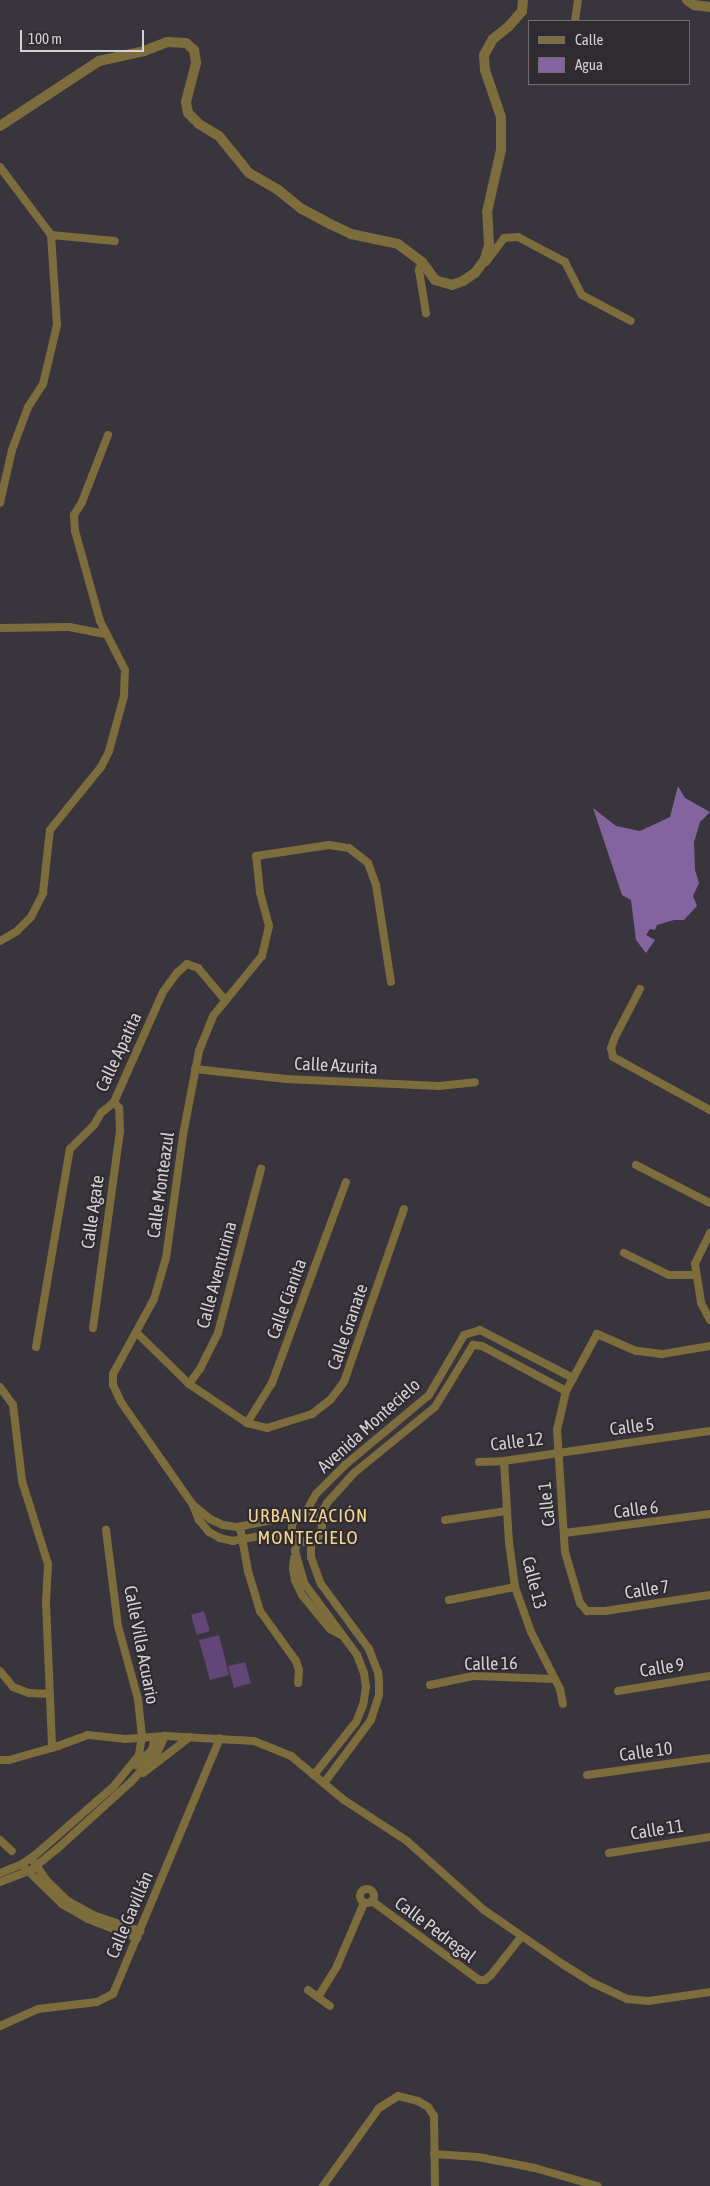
<!DOCTYPE html>
<html>
<head>
<meta charset="utf-8">
<style>
	body { margin:0 }
	#map { position:relative; width:710px; height:2186px; overflow:hidden; background:#39353c; font-family:"Asap Condensed",sans-serif }
	div>[style] { position:absolute }
	[style*='--x'] { left:calc(var(--x)*1px); top:calc(var(--y)*1px); width:calc(var(--w)*1px); rotate:calc(var(--a)*1deg) }
	.green>* { inset:0; background:#624677 }
	.water>* { inset:0; background:#84649e }
	.minor>* { height:8px; margin:-4px; padding:0 4px; transform-origin:4px; border-radius:4px; background:#7d6c3c }
	.minor>.ring { margin:-4px; padding:0; box-sizing:content-box; background:none; border:8px solid #7d6c3c; border-radius:50% }
	.tertiary>* { height:10px; margin:-5px; padding:0 5px; transform-origin:5px; border-radius:5px; background:#7d6c3c }
	span { translate:-50% -50%; white-space:nowrap; text-align:center; line-height:1.15; -webkit-text-stroke:4.5px #2f2b31; paint-order:stroke }
	.street-label { font-size:18px; color:#d2d0d4 }
	.neighbourhood-label { font-size:19px; color:#f4d78c; letter-spacing:1px }
	.legend { position:absolute; left:528px; top:20px; width:162px; height:65px; box-sizing:border-box; background:#2f2b31; border:1px solid #706d72; margin:0; padding:6px 9px; list-style:none; font-size:15px; color:#d2d0d4 }
	.legend li { display:flex; align-items:center; gap:10px; height:25px }
	.legend b { width:25px; border:1px solid #706d72 }
	.scale { position:absolute; left:20px; top:30px; width:124px; height:22px; box-sizing:border-box; border:2px solid #d2d0d4; border-top:0; padding-left:6px; font-size:15px; line-height:18px; white-space:nowrap; color:#d2d0d4; -webkit-text-stroke:4px #2f2b31; paint-order:stroke }
</style>
</head>
<body>
<div id="map">
	<div class="green">
		<i style="clip-path:polygon(204px 1611px,210px 1631px,197px 1635px,191px 1615px)"></i>
		<i style="clip-path:polygon(219px 1635px,229px 1675px,210px 1680px,199px 1640px)"></i>
		<i style="clip-path:polygon(245px 1662px,251px 1683px,234px 1688px,228px 1666px)"></i>
	</div>
	<div class="water">
		<i style="clip-path:polygon(678px 786px,685px 798px,710px 812px,700px 822px,694px 842px,695px 870px,699px 883px,693px 896px,697px 906px,684px 920px,674px 920px,657px 925px,655px 930px,650px 929px,646px 935px,655px 940px,646px 953px,636px 940px,631px 900px,622px 895px,593px 808px,616px 826px,640px 831px,670px 817px)"></i>
	</div>
	<div class="minor">
		<i style="--x:575;--y:21;--w:21;--a:-82"></i>
		<i style="--x:0;--y:167;--w:85;--a:53.1"></i>
		<i style="--x:51;--y:235;--w:90;--a:86.2"></i>
		<i style="--x:57;--y:325;--w:61;--a:103.3"></i>
		<i style="--x:43;--y:384;--w:27;--a:123"></i>
		<i style="--x:28;--y:407;--w:46;--a:110.4"></i>
		<i style="--x:12;--y:450;--w:54;--a:102.8"></i>
		<i style="--x:51;--y:235;--w:64;--a:5.4"></i>
		<i style="--x:422;--y:262;--w:9;--a:111"></i>
		<i style="--x:419;--y:270;--w:44;--a:80.8"></i>
		<i style="--x:486;--y:262;--w:30;--a:-53"></i>
		<i style="--x:504;--y:238;--w:14;--a:-4"></i>
		<i style="--x:518;--y:237;--w:53;--a:28"></i>
		<i style="--x:565;--y:262;--w:37;--a:63"></i>
		<i style="--x:582;--y:295;--w:55;--a:28"></i>
		<i style="--x:0;--y:628;--w:69;--a:-0.8"></i>
		<i style="--x:69;--y:627;--w:38;--a:11"></i>
		<i style="--x:0;--y:941;--w:20;--a:-30"></i>
		<i style="--x:17;--y:931;--w:20;--a:-45"></i>
		<i style="--x:31;--y:917;--w:27;--a:-63"></i>
		<i style="--x:43;--y:893;--w:63;--a:-83.7"></i>
		<i style="--x:50;--y:830;--w:81;--a:-51"></i>
		<i style="--x:101;--y:767;--w:18;--a:-63"></i>
		<i style="--x:109;--y:751;--w:57;--a:-74.7"></i>
		<i style="--x:124;--y:696;--w:26;--a:-88"></i>
		<i style="--x:125;--y:670;--w:55;--a:-117"></i>
		<i style="--x:100;--y:621;--w:93;--a:-105.5"></i>
		<i style="--x:75;--y:531;--w:16;--a:-94"></i>
		<i style="--x:74;--y:515;--w:15;--a:-58"></i>
		<i style="--x:82;--y:502;--w:72;--a:-68.8"></i>
		<i style="--x:640;--y:989;--w:54;--a:117.5"></i>
		<i style="--x:615;--y:1037;--w:12;--a:110"></i>
		<i style="--x:611;--y:1048;--w:9;--a:77"></i>
		<i style="--x:613;--y:1057;--w:111;--a:28.7"></i>
		<i style="--x:195;--y:1069;--w:92;--a:6.3"></i>
		<i style="--x:286;--y:1079;--w:153;--a:2.6"></i>
		<i style="--x:439;--y:1086;--w:36;--a:-6"></i>
		<i style="--x:636;--y:1165;--w:83;--a:27.2"></i>
		<i style="--x:710;--y:1233;--w:34;--a:116"></i>
		<i style="--x:695;--y:1264;--w:39;--a:81"></i>
		<i style="--x:701;--y:1303;--w:19;--a:62"></i>
		<i style="--x:624;--y:1253;--w:50;--a:26.1"></i>
		<i style="--x:669;--y:1275;--w:27;--a:0"></i>
		<i style="--x:93;--y:1328;--w:199;--a:-82.2"></i>
		<i style="--x:120;--y:1131;--w:23;--a:-92"></i>
		<i style="--x:119;--y:1108;--w:8;--a:-130"></i>
		<i style="--x:137;--y:1333;--w:73;--a:44.4"></i>
		<i style="--x:189;--y:1384;--w:70;--a:33.9"></i>
		<i style="--x:247;--y:1423;--w:21;--a:14"></i>
		<i style="--x:267;--y:1428;--w:47;--a:-17.3"></i>
		<i style="--x:312;--y:1414;--w:24;--a:-38"></i>
		<i style="--x:331;--y:1399;--w:21;--a:-53"></i>
		<i style="--x:344;--y:1382;--w:183;--a:-70.9"></i>
		<i style="--x:710;--y:1346;--w:49;--a:170.5"></i>
		<i style="--x:662;--y:1354;--w:26;--a:-173"></i>
		<i style="--x:636;--y:1351;--w:43;--a:-156.4"></i>
		<i style="--x:597;--y:1334;--w:65;--a:118.5"></i>
		<i style="--x:566;--y:1391;--w:39;--a:103"></i>
		<i style="--x:557;--y:1429;--w:123;--a:86.3"></i>
		<i style="--x:565;--y:1552;--w:53;--a:73.6"></i>
		<i style="--x:580;--y:1603;--w:11;--a:49"></i>
		<i style="--x:587;--y:1611;--w:18;--a:0"></i>
		<i style="--x:605;--y:1611;--w:106;--a:-8.7"></i>
		<i style="--x:36;--y:1347;--w:201;--a:-80.3"></i>
		<i style="--x:70;--y:1149;--w:34;--a:-45"></i>
		<i style="--x:94;--y:1125;--w:14;--a:-60"></i>
		<i style="--x:101;--y:1113;--w:17;--a:-40"></i>
		<i style="--x:114;--y:1102;--w:120;--a:-66"></i>
		<i style="--x:163;--y:992;--w:24;--a:-54"></i>
		<i style="--x:177;--y:973;--w:13;--a:-42"></i>
		<i style="--x:187;--y:964;--w:12;--a:20"></i>
		<i style="--x:198;--y:968;--w:42;--a:49.8"></i>
		<i style="--x:189;--y:1384;--w:19;--a:-54"></i>
		<i style="--x:200;--y:1369;--w:40;--a:-63.4"></i>
		<i style="--x:218;--y:1333;--w:170;--a:-75.3"></i>
		<i style="--x:0;--y:1387;--w:22;--a:54"></i>
		<i style="--x:13;--y:1405;--w:77;--a:83.2"></i>
		<i style="--x:22;--y:1481;--w:87;--a:72.6"></i>
		<i style="--x:48;--y:1564;--w:38;--a:93"></i>
		<i style="--x:46;--y:1602;--w:146;--a:87.6"></i>
		<i style="--x:247;--y:1423;--w:47;--a:-58"></i>
		<i style="--x:272;--y:1383;--w:214;--a:-69.8"></i>
		<i style="--x:504;--y:1461;--w:81;--a:86.5"></i>
		<i style="--x:509;--y:1542;--w:45;--a:82.4"></i>
		<i style="--x:515;--y:1587;--w:48;--a:70.4"></i>
		<i style="--x:531;--y:1632;--w:64;--a:63"></i>
		<i style="--x:560;--y:1689;--w:15;--a:79"></i>
		<i style="--x:479;--y:1462;--w:25;--a:-2"></i>
		<i style="--x:504;--y:1461;--w:208;--a:-8.3"></i>
		<i style="--x:193;--y:1505;--w:126;--a:-125"></i>
		<i style="--x:121;--y:1402;--w:19;--a:-115"></i>
		<i style="--x:113;--y:1385;--w:11;--a:-90"></i>
		<i style="--x:113;--y:1374;--w:85;--a:-61.3"></i>
		<i style="--x:154;--y:1299;--w:43;--a:-73.7"></i>
		<i style="--x:166;--y:1258;--w:124;--a:-82.1"></i>
		<i style="--x:183;--y:1135;--w:86;--a:-79.2"></i>
		<i style="--x:199;--y:1051;--w:38;--a:-68"></i>
		<i style="--x:213;--y:1016;--w:77;--a:-50.8"></i>
		<i style="--x:262;--y:956;--w:31;--a:-77"></i>
		<i style="--x:269;--y:926;--w:35;--a:-105"></i>
		<i style="--x:260;--y:892;--w:36;--a:-96"></i>
		<i style="--x:256;--y:856;--w:74;--a:-8.6"></i>
		<i style="--x:329;--y:845;--w:20;--a:9"></i>
		<i style="--x:349;--y:848;--w:24;--a:38"></i>
		<i style="--x:368;--y:863;--w:23;--a:70"></i>
		<i style="--x:376;--y:885;--w:98;--a:81.2"></i>
		<i style="--x:306;--y:1512;--w:21;--a:-61"></i>
		<i style="--x:316;--y:1494;--w:41;--a:-45"></i>
		<i style="--x:345;--y:1465;--w:109;--a:-39.8"></i>
		<i style="--x:429;--y:1395;--w:69;--a:-59.7"></i>
		<i style="--x:464;--y:1335;--w:17;--a:-17"></i>
		<i style="--x:480;--y:1330;--w:105;--a:27.3"></i>
		<i class="ring" style="left:292px;top:1512px;width:22px;height:22px"></i>
		<i style="--x:319;--y:1517;--w:16;--a:-60"></i>
		<i style="--x:327;--y:1503;--w:40;--a:-48"></i>
		<i style="--x:354;--y:1473;--w:104;--a:-39.2"></i>
		<i style="--x:435;--y:1407;--w:73;--a:-58.5"></i>
		<i style="--x:473;--y:1345;--w:9;--a:6"></i>
		<i style="--x:482;--y:1346;--w:95;--a:28.2"></i>
		<i style="--x:445;--y:1520;--w:63;--a:-8.3"></i>
		<i style="--x:240;--y:1527;--w:45;--a:79.7"></i>
		<i style="--x:248;--y:1571;--w:42;--a:73.3"></i>
		<i style="--x:260;--y:1611;--w:62;--a:54.2"></i>
		<i style="--x:296;--y:1661;--w:9;--a:72"></i>
		<i style="--x:299;--y:1670;--w:13;--a:94"></i>
		<i style="--x:565;--y:1533;--w:146;--a:-7.5"></i>
		<i style="--x:295;--y:1536;--w:29;--a:-178"></i>
		<i style="--x:266;--y:1535;--w:34;--a:170"></i>
		<i style="--x:233;--y:1541;--w:13;--a:-167"></i>
		<i style="--x:220;--y:1538;--w:13;--a:-151"></i>
		<i style="--x:209;--y:1532;--w:16;--a:-130"></i>
		<i style="--x:199;--y:1520;--w:16;--a:-112"></i>
		<i style="--x:193;--y:1505;--w:22;--a:39"></i>
		<i style="--x:210;--y:1519;--w:14;--a:25"></i>
		<i style="--x:223;--y:1525;--w:14;--a:8"></i>
		<i style="--x:237;--y:1527;--w:62;--a:-11.1"></i>
		<i style="--x:298;--y:1539;--w:12;--a:104"></i>
		<i style="--x:295;--y:1551;--w:33;--a:74"></i>
		<i style="--x:304;--y:1583;--w:89;--a:53.6"></i>
		<i style="--x:357;--y:1655;--w:19;--a:69"></i>
		<i style="--x:364;--y:1673;--w:14;--a:82"></i>
		<i style="--x:366;--y:1687;--w:18;--a:99"></i>
		<i style="--x:363;--y:1705;--w:18;--a:112"></i>
		<i style="--x:356;--y:1722;--w:68;--a:128.4"></i>
		<i style="--x:311;--y:1542;--w:15;--a:90"></i>
		<i style="--x:311;--y:1557;--w:29;--a:70"></i>
		<i style="--x:321;--y:1584;--w:81;--a:53.6"></i>
		<i style="--x:369;--y:1649;--w:25;--a:69"></i>
		<i style="--x:378;--y:1672;--w:10;--a:84"></i>
		<i style="--x:379;--y:1682;--w:13;--a:90"></i>
		<i style="--x:379;--y:1695;--w:26;--a:108"></i>
		<i style="--x:371;--y:1720;--w:79;--a:126.7"></i>
		<i style="--x:294;--y:1558;--w:10;--a:96"></i>
		<i style="--x:293;--y:1568;--w:12;--a:81"></i>
		<i style="--x:295;--y:1580;--w:17;--a:65"></i>
		<i style="--x:302;--y:1595;--w:44;--a:50.5"></i>
		<i style="--x:330;--y:1629;--w:13;--a:29"></i>
		<i style="--x:449;--y:1600;--w:67;--a:-11.1"></i>
		<i style="--x:0;--y:1671;--w:21;--a:51"></i>
		<i style="--x:13;--y:1687;--w:17;--a:21"></i>
		<i style="--x:29;--y:1693;--w:21;--a:3"></i>
		<i style="--x:430;--y:1685;--w:44;--a:-11.8"></i>
		<i style="--x:473;--y:1676;--w:81;--a:2.1"></i>
		<i style="--x:618;--y:1691;--w:93;--a:-9.3"></i>
		<i style="--x:0;--y:1760;--w:9;--a:0"></i>
		<i style="--x:9;--y:1760;--w:51;--a:-15.9"></i>
		<i style="--x:58;--y:1746;--w:32;--a:-20"></i>
		<i style="--x:88;--y:1735;--w:37;--a:6"></i>
		<i style="--x:125;--y:1739;--w:40;--a:-4.3"></i>
		<i style="--x:165;--y:1736;--w:89;--a:3.2"></i>
		<i style="--x:254;--y:1741;--w:40;--a:22"></i>
		<i style="--x:291;--y:1756;--w:69;--a:39.7"></i>
		<i style="--x:344;--y:1800;--w:75;--a:33.1"></i>
		<i style="--x:407;--y:1841;--w:103;--a:41.9"></i>
		<i style="--x:484;--y:1910;--w:97;--a:34.5"></i>
		<i style="--x:564;--y:1965;--w:34;--a:32"></i>
		<i style="--x:593;--y:1983;--w:38;--a:25"></i>
		<i style="--x:627;--y:1999;--w:22;--a:5"></i>
		<i style="--x:649;--y:2001;--w:62;--a:-8.4"></i>
		<i style="--x:136;--y:1765;--w:22;--a:-43"></i>
		<i style="--x:152;--y:1750;--w:13;--a:-77"></i>
		<i style="--x:143;--y:1773;--w:59;--a:-37.5"></i>
		<i style="--x:587;--y:1775;--w:124;--a:-7.9"></i>
		<i style="--x:0;--y:1840;--w:16;--a:43"></i>
		<i style="--x:609;--y:1853;--w:102;--a:-9"></i>
		<i style="--x:34;--y:1862;--w:23;--a:56"></i>
		<i style="--x:47;--y:1881;--w:29;--a:44"></i>
		<i style="--x:68;--y:1901;--w:29;--a:29"></i>
		<i style="--x:93;--y:1915;--w:50;--a:18.8"></i>
		<i style="--x:25;--y:1868;--w:52;--a:44.2"></i>
		<i style="--x:62;--y:1904;--w:30;--a:30"></i>
		<i style="--x:88;--y:1919;--w:53;--a:21.2"></i>
		<i style="--x:0;--y:1873;--w:24;--a:-22"></i>
		<i style="--x:22;--y:1864;--w:14;--a:-34"></i>
		<i style="--x:34;--y:1856;--w:106;--a:-41.2"></i>
		<i style="--x:114;--y:1786;--w:40;--a:-51"></i>
		<i style="--x:139;--y:1755;--w:18;--a:-81"></i>
		<i style="--x:142;--y:1737;--w:38;--a:-96"></i>
		<i style="--x:138;--y:1699;--w:76;--a:-105.3"></i>
		<i style="--x:118;--y:1626;--w:97;--a:-97.1"></i>
		<i style="--x:0;--y:1882;--w:33;--a:-21"></i>
		<i style="--x:31;--y:1870;--w:33;--a:-39"></i>
		<i style="--x:57;--y:1849;--w:100;--a:-42.2"></i>
		<i style="--x:131;--y:1782;--w:39;--a:-48"></i>
		<i style="--x:157;--y:1753;--w:19;--a:-65"></i>
		<i class="ring" style="left:360px;top:1889px;width:6px;height:6px"></i>
		<i style="--x:372;--y:1901;--w:133;--a:36.4"></i>
		<i style="--x:479;--y:1980;--w:6;--a:0"></i>
		<i style="--x:485;--y:1980;--w:8;--a:-40"></i>
		<i style="--x:491;--y:1975;--w:48;--a:-51.7"></i>
		<i style="--x:308;--y:1990;--w:27;--a:36"></i>
		<i style="--x:318;--y:1997;--w:36;--a:-58"></i>
		<i style="--x:337;--y:1966;--w:69;--a:-66.8"></i>
		<i style="--x:0;--y:2026;--w:42;--a:-24.1"></i>
		<i style="--x:38;--y:2009;--w:59;--a:-6.8"></i>
		<i style="--x:97;--y:2002;--w:18;--a:-27"></i>
		<i style="--x:113;--y:1994;--w:277;--a:-67.3"></i>
		<i style="--x:434;--y:2154;--w:44;--a:3.9"></i>
		<i style="--x:478;--y:2157;--w:58;--a:10.9"></i>
		<i style="--x:535;--y:2168;--w:65;--a:16.2"></i>
		<i style="--x:323;--y:2186;--w:96;--a:-54.3"></i>
		<i style="--x:379;--y:2108;--w:22;--a:-32"></i>
		<i style="--x:398;--y:2096;--w:21;--a:14"></i>
		<i style="--x:418;--y:2101;--w:12;--a:31"></i>
		<i style="--x:428;--y:2107;--w:11;--a:56"></i>
		<i style="--x:434;--y:2116;--w:70;--a:89.2"></i>
	</div>
	<div class="tertiary">
		<i style="--x:687;--y:0;--w:9;--a:36"></i>
		<i style="--x:694;--y:5;--w:16;--a:7"></i>
		<i style="--x:0;--y:126;--w:118;--a:-33.3"></i>
		<i style="--x:99;--y:61;--w:46;--a:-12.5"></i>
		<i style="--x:144;--y:51;--w:25;--a:-21"></i>
		<i style="--x:167;--y:42;--w:19;--a:3"></i>
		<i style="--x:186;--y:43;--w:11;--a:41"></i>
		<i style="--x:194;--y:50;--w:13;--a:81"></i>
		<i style="--x:196;--y:63;--w:40;--a:104.4"></i>
		<i style="--x:186;--y:102;--w:11;--a:80"></i>
		<i style="--x:188;--y:113;--w:16;--a:45"></i>
		<i style="--x:199;--y:124;--w:23;--a:31"></i>
		<i style="--x:219;--y:136;--w:48;--a:51"></i>
		<i style="--x:249;--y:173;--w:32;--a:30"></i>
		<i style="--x:277;--y:189;--w:32;--a:39"></i>
		<i style="--x:302;--y:209;--w:32;--a:28"></i>
		<i style="--x:330;--y:224;--w:23;--a:25"></i>
		<i style="--x:351;--y:234;--w:48;--a:12"></i>
		<i style="--x:398;--y:244;--w:30;--a:37"></i>
		<i style="--x:422;--y:262;--w:22;--a:54"></i>
		<i style="--x:435;--y:280;--w:18;--a:16"></i>
		<i style="--x:452;--y:285;--w:12;--a:-20"></i>
		<i style="--x:463;--y:281;--w:14;--a:-34"></i>
		<i style="--x:475;--y:273;--w:17;--a:-54"></i>
		<i style="--x:485;--y:259;--w:15;--a:-74"></i>
		<i style="--x:489;--y:245;--w:33;--a:-93"></i>
		<i style="--x:487;--y:212;--w:64;--a:-77.3"></i>
		<i style="--x:501;--y:150;--w:33;--a:-90"></i>
		<i style="--x:501;--y:117;--w:50;--a:-108.8"></i>
		<i style="--x:485;--y:70;--w:15;--a:-94"></i>
		<i style="--x:484;--y:55;--w:18;--a:-61"></i>
		<i style="--x:493;--y:39;--w:21;--a:-39"></i>
		<i style="--x:509;--y:26;--w:20;--a:-49"></i>
		<i style="--x:522;--y:11;--w:11;--a:-85"></i>
	</div>
	<div class="street-label">
		<span style="left:119px;top:1052px;rotate:-65deg">Calle Apatita</span>
		<span style="left:336px;top:1066px;rotate:3deg">Calle Azurita</span>
		<span style="left:161px;top:1185px;rotate:-82deg">Calle Monteazul</span>
		<span style="left:93px;top:1212px;rotate:-82deg">Calle Agate</span>
		<span style="left:217px;top:1275px;rotate:-75deg">Calle Aventurina</span>
		<span style="left:287px;top:1299px;rotate:-70deg">Calle Cianita</span>
		<span style="left:348px;top:1327px;rotate:-71deg">Calle Granate</span>
		<span style="left:369px;top:1426px;rotate:-42deg">Avenida Montecielo</span>
		<span style="left:632px;top:1427px;rotate:-7deg">Calle 5</span>
		<span style="left:517px;top:1442px;rotate:-7deg">Calle 12</span>
		<span style="left:547px;top:1504px;rotate:-96deg">Calle 1</span>
		<span style="left:636px;top:1510px;rotate:-7deg">Calle 6</span>
		<span style="left:534px;top:1583px;rotate:76deg">Calle 13</span>
		<span style="left:647px;top:1590px;rotate:-9deg">Calle 7</span>
		<span style="left:141px;top:1645px;rotate:79deg">Calle Villa Acuario</span>
		<span style="left:491px;top:1664px;rotate:-1deg">Calle 16</span>
		<span style="left:662px;top:1668px;rotate:-9deg">Calle 9</span>
		<span style="left:646px;top:1752px;rotate:-8deg">Calle 10</span>
		<span style="left:657px;top:1830px;rotate:-9deg">Calle 11</span>
		<span style="left:130px;top:1915px;rotate:-67deg">Calle Gavillán</span>
		<span style="left:435px;top:1930px;rotate:37deg">Calle Pedregal</span>
	</div>
	<div class="neighbourhood-label">
		<span style="left:308px;top:1527px">URBANIZACIÓN<br>MONTECIELO</span>
	</div>
	<ul class="legend">
	<li><b style="height:6px;background:#7d6c3c"></b>Calle</li>
	<li><b style="height:14px;background:#84649e"></b>Agua</li>
	</ul>
	<div class="scale">100 m</div>
</div>
</body>
</html>
